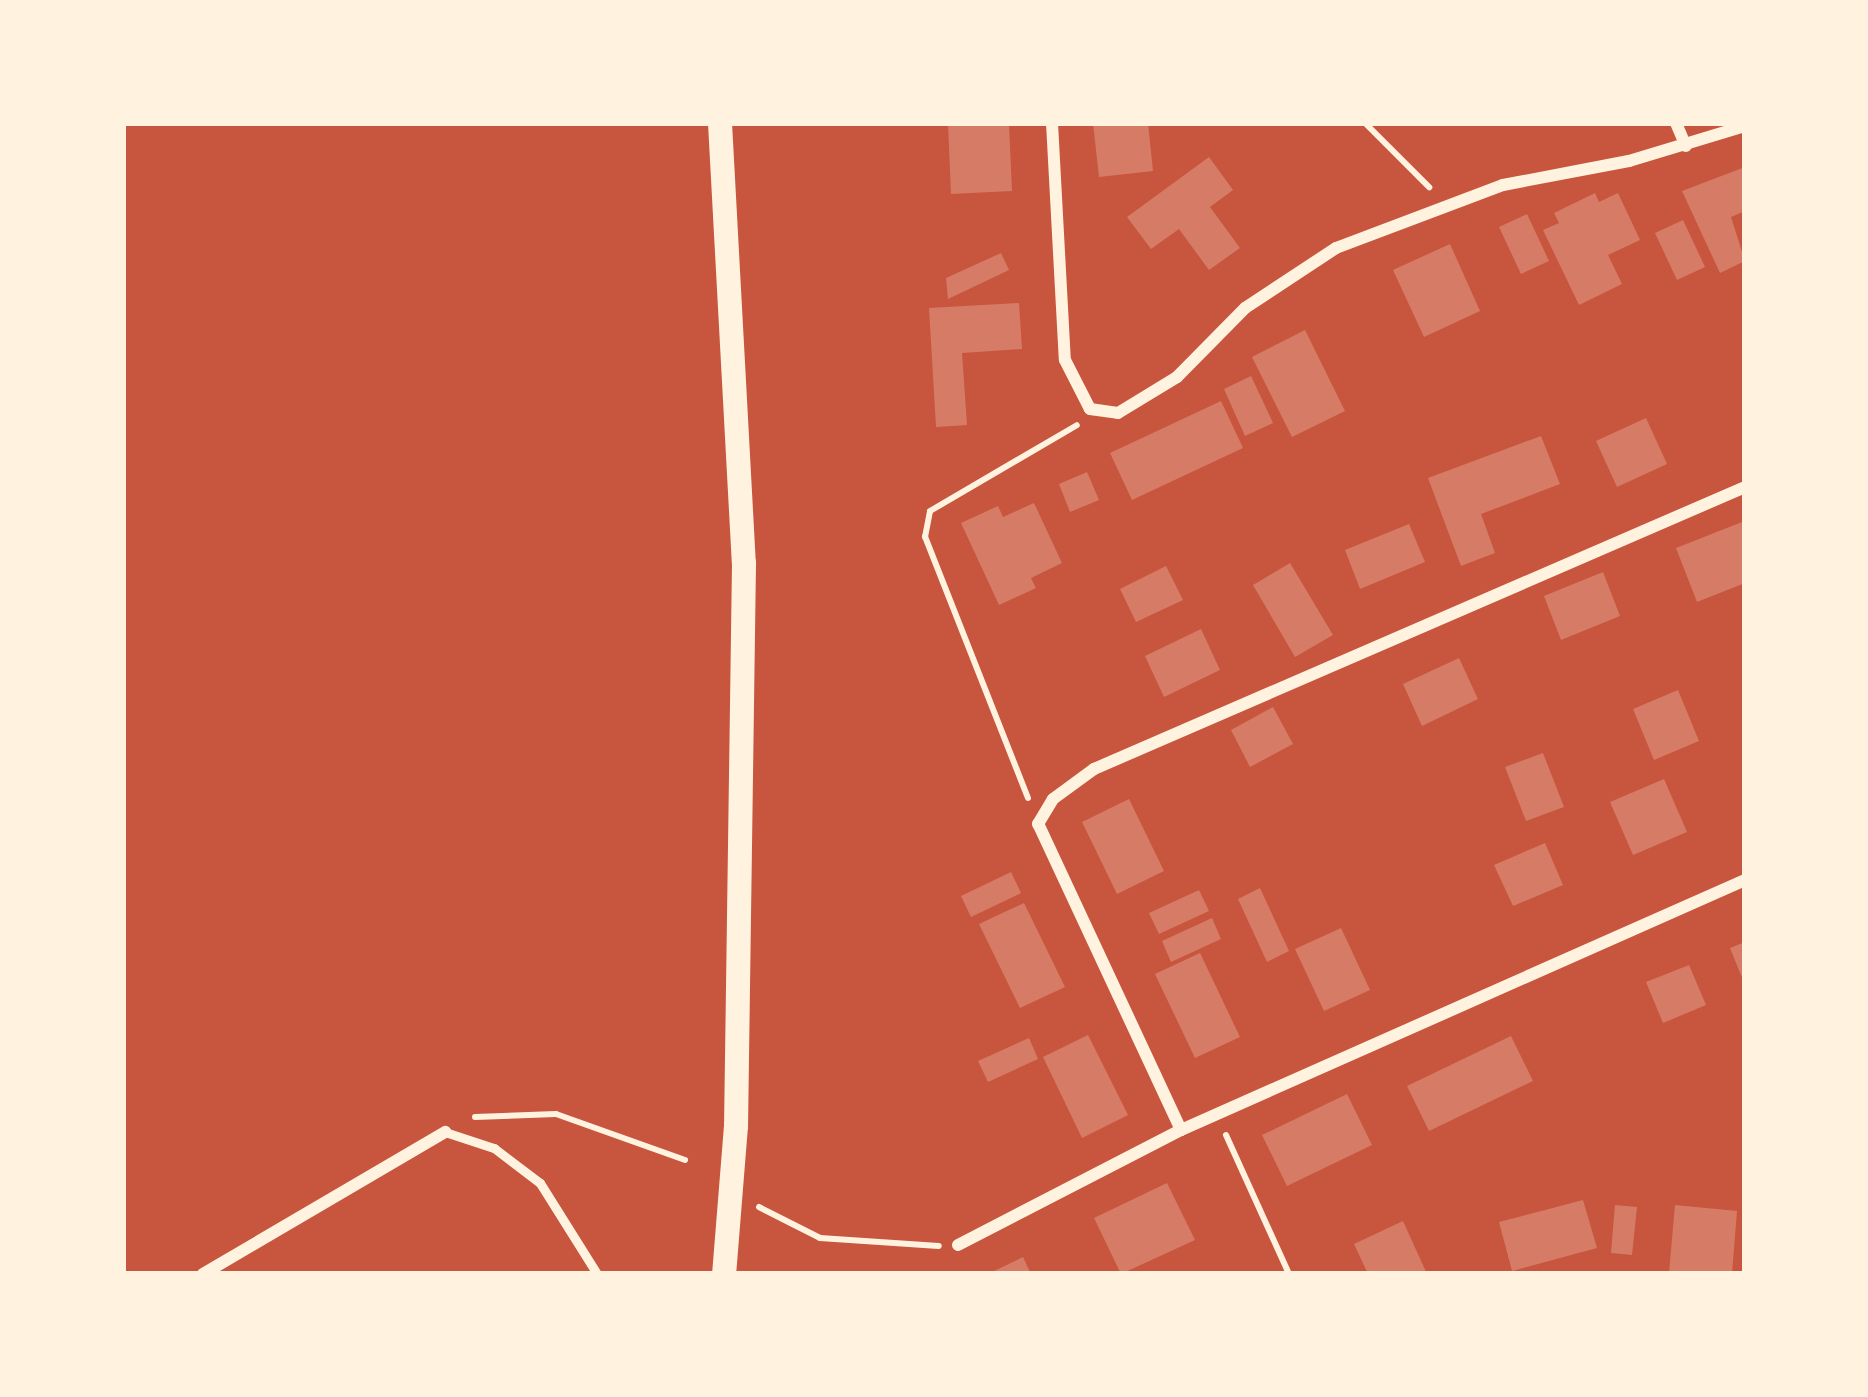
<!DOCTYPE html>
<html>
<head>
<meta charset="utf-8">
<style>
	body { margin:0 }
	#map { position:relative; width:1868px; height:1397px; overflow:hidden; background:#c8553d; font-family:Karla,sans-serif }
	div>[style] { position:absolute }
	[style*='--x'] { left:calc(var(--x)*1px); top:calc(var(--y)*1px); width:calc(var(--w)*1px); rotate:calc(var(--a)*1deg) }
	.building>* { inset:0; background:#d67c66 }
	.path>* { height:6px; margin:-3px; padding:0 3px; transform-origin:3px; border-radius:3px; background:#fff3e0 }
	.service>* { height:9px; margin:-4.5px; padding:0 4.5px; transform-origin:4.5px; border-radius:4.5px; background:#fff3e0 }
	.minor>* { height:12px; margin:-6px; padding:0 6px; transform-origin:6px; border-radius:6px; background:#fff3e0 }
	.secondary>* { height:24px; margin:-12px; padding:0 12px; transform-origin:12px; border-radius:12px; background:#fff3e0 }
	span { translate:-50% -50%; white-space:nowrap; text-align:center; line-height:1.15; -webkit-text-stroke:9px #fff3e0; paint-order:stroke }
	.frame { position:absolute; inset:0; border:126px solid #fff3e0; pointer-events:none }
</style>
</head>
<body>
<div id="map">
	<div class="building">
		<i style="clip-path:polygon(948px 123px,1009px 123px,1012px 191px,951px 194px)"></i>
		<i style="clip-path:polygon(1093px 123px,1148px 123px,1153px 171px,1099px 177px)"></i>
		<i style="clip-path:polygon(1209px 157px,1233px 190px,1210px 207px,1240px 248px,1209px 270px,1179px 229px,1151px 249px,1127px 217px)"></i>
		<i style="clip-path:polygon(1745px 167px,1745px 211px,1731px 217px,1745px 261px,1720px 273px,1682px 191px)"></i>
		<i style="clip-path:polygon(1595px 193px,1599px 202px,1618px 193px,1640px 240px,1608px 255px,1622px 284px,1579px 305px,1543px 230px,1559px 223px,1554px 213px)"></i>
		<i style="clip-path:polygon(1527px 214px,1549px 261px,1521px 274px,1499px 227px)"></i>
		<i style="clip-path:polygon(1683px 220px,1705px 267px,1677px 280px,1655px 233px)"></i>
		<i style="clip-path:polygon(1450px 244px,1480px 311px,1424px 337px,1393px 270px)"></i>
		<i style="clip-path:polygon(1001px 253px,1009px 270px,948px 299px,946px 278px)"></i>
		<i style="clip-path:polygon(1019px 303px,1022px 349px,962px 353px,967px 425px,936px 427px,929px 308px)"></i>
		<i style="clip-path:polygon(1305px 330px,1345px 411px,1292px 437px,1252px 357px)"></i>
		<i style="clip-path:polygon(1251px 376px,1273px 423px,1245px 436px,1224px 389px)"></i>
		<i style="clip-path:polygon(1221px 401px,1243px 448px,1132px 500px,1110px 453px)"></i>
		<i style="clip-path:polygon(1646px 418px,1667px 464px,1617px 487px,1596px 441px)"></i>
		<i style="clip-path:polygon(1541px 436px,1560px 484px,1481px 514px,1495px 553px,1461px 566px,1428px 478px)"></i>
		<i style="clip-path:polygon(1087px 472px,1099px 500px,1070px 512px,1059px 484px)"></i>
		<i style="clip-path:polygon(1034px 503px,1062px 563px,1031px 578px,1036px 588px,999px 605px,961px 523px,998px 506px,1003px 517px)"></i>
		<i style="clip-path:polygon(1742px 522px,1745px 583px,1697px 602px,1676px 548px)"></i>
		<i style="clip-path:polygon(1409px 524px,1425px 562px,1360px 589px,1345px 550px)"></i>
		<i style="clip-path:polygon(1290px 563px,1333px 635px,1295px 657px,1253px 585px)"></i>
		<i style="clip-path:polygon(1166px 566px,1183px 600px,1136px 622px,1120px 589px)"></i>
		<i style="clip-path:polygon(1603px 572px,1620px 616px,1561px 640px,1544px 596px)"></i>
		<i style="clip-path:polygon(1201px 629px,1220px 670px,1164px 697px,1145px 656px)"></i>
		<i style="clip-path:polygon(1459px 658px,1478px 699px,1422px 726px,1403px 684px)"></i>
		<i style="clip-path:polygon(1678px 690px,1699px 741px,1654px 760px,1633px 709px)"></i>
		<i style="clip-path:polygon(1273px 707px,1293px 744px,1250px 767px,1231px 730px)"></i>
		<i style="clip-path:polygon(1543px 753px,1564px 807px,1526px 821px,1505px 767px)"></i>
		<i style="clip-path:polygon(1664px 779px,1687px 832px,1633px 855px,1610px 802px)"></i>
		<i style="clip-path:polygon(1129px 799px,1164px 871px,1117px 894px,1082px 822px)"></i>
		<i style="clip-path:polygon(1545px 843px,1563px 885px,1513px 906px,1494px 865px)"></i>
		<i style="clip-path:polygon(1011px 872px,1021px 893px,971px 917px,961px 896px)"></i>
		<i style="clip-path:polygon(1260px 888px,1289px 951px,1267px 962px,1238px 899px)"></i>
		<i style="clip-path:polygon(1199px 890px,1209px 911px,1159px 934px,1149px 913px)"></i>
		<i style="clip-path:polygon(1024px 903px,1065px 987px,1020px 1008px,979px 924px)"></i>
		<i style="clip-path:polygon(1212px 918px,1221px 939px,1171px 962px,1162px 941px)"></i>
		<i style="clip-path:polygon(1341px 928px,1370px 990px,1324px 1011px,1295px 949px)"></i>
		<i style="clip-path:polygon(1745px 942px,1745px 985px,1730px 948px)"></i>
		<i style="clip-path:polygon(1200px 953px,1240px 1037px,1195px 1058px,1155px 974px)"></i>
		<i style="clip-path:polygon(1689px 965px,1706px 1005px,1663px 1023px,1646px 982px)"></i>
		<i style="clip-path:polygon(1088px 1035px,1128px 1115px,1082px 1138px,1043px 1057px)"></i>
		<i style="clip-path:polygon(1511px 1036px,1533px 1081px,1429px 1131px,1407px 1086px)"></i>
		<i style="clip-path:polygon(1029px 1038px,1038px 1059px,988px 1082px,978px 1061px)"></i>
		<i style="clip-path:polygon(1347px 1094px,1372px 1145px,1287px 1186px,1262px 1135px)"></i>
		<i style="clip-path:polygon(1167px 1183px,1195px 1240px,1121px 1274px,1094px 1218px)"></i>
		<i style="clip-path:polygon(1583px 1200px,1597px 1248px,1512px 1271px,1499px 1222px)"></i>
		<i style="clip-path:polygon(1615px 1205px,1637px 1207px,1632px 1255px,1611px 1253px)"></i>
		<i style="clip-path:polygon(1675px 1205px,1737px 1211px,1732px 1274px,1669px 1273px)"></i>
		<i style="clip-path:polygon(1403px 1221px,1427px 1274px,1368px 1274px,1354px 1244px)"></i>
		<i style="clip-path:polygon(1023px 1257px,1031px 1274px,988px 1274px)"></i>
	</div>
	<div class="path">
		<i style="--x:1365;--y:123;--w:91;--a:45"></i>
		<i style="--x:1028;--y:798;--w:281;--a:-111.5"></i>
		<i style="--x:925;--y:537;--w:26;--a:-79"></i>
		<i style="--x:930;--y:511;--w:170;--a:-30.3"></i>
		<i style="--x:475;--y:1117;--w:81;--a:-2.1"></i>
		<i style="--x:556;--y:1114;--w:137;--a:19.6"></i>
		<i style="--x:1226;--y:1135;--w:153;--a:65.6"></i>
		<i style="--x:759;--y:1207;--w:68;--a:26.9"></i>
		<i style="--x:820;--y:1238;--w:119;--a:3.8"></i>
	</div>
	<div class="service">
		<i style="--x:445;--y:1132;--w:52;--a:18.1"></i>
		<i style="--x:494;--y:1148;--w:58;--a:37.3"></i>
		<i style="--x:540;--y:1183;--w:107;--a:57.9"></i>
	</div>
	<div class="minor">
		<i style="--x:1052;--y:123;--w:237;--a:86.9"></i>
		<i style="--x:1065;--y:360;--w:55;--a:63"></i>
		<i style="--x:1090;--y:409;--w:28;--a:8"></i>
		<i style="--x:1118;--y:413;--w:69;--a:-31.4"></i>
		<i style="--x:1177;--y:377;--w:97;--a:-45.4"></i>
		<i style="--x:1245;--y:308;--w:109;--a:-33.4"></i>
		<i style="--x:1336;--y:248;--w:178;--a:-20.7"></i>
		<i style="--x:1503;--y:185;--w:128;--a:-10.8"></i>
		<i style="--x:1629;--y:161;--w:121;--a:-16.8"></i>
		<i style="--x:1676;--y:123;--w:25;--a:67"></i>
		<i style="--x:1181;--y:1130;--w:338;--a:-115"></i>
		<i style="--x:1038;--y:824;--w:29;--a:-59"></i>
		<i style="--x:1053;--y:799;--w:51;--a:-36.2"></i>
		<i style="--x:1094;--y:769;--w:709;--a:-23.42"></i>
		<i style="--x:958;--y:1245;--w:251;--a:-27.3"></i>
		<i style="--x:1181;--y:1130;--w:617;--a:-23.91"></i>
		<i style="--x:203;--y:1274;--w:281;--a:-30.4"></i>
	</div>
	<div class="secondary">
		<i style="--x:720;--y:123;--w:441;--a:86.9"></i>
		<i style="--x:744;--y:563;--w:563;--a:90.81"></i>
		<i style="--x:736;--y:1126;--w:148;--a:94.6"></i>
	</div>
	<div class="frame"></div>
</div>
</body>
</html>
